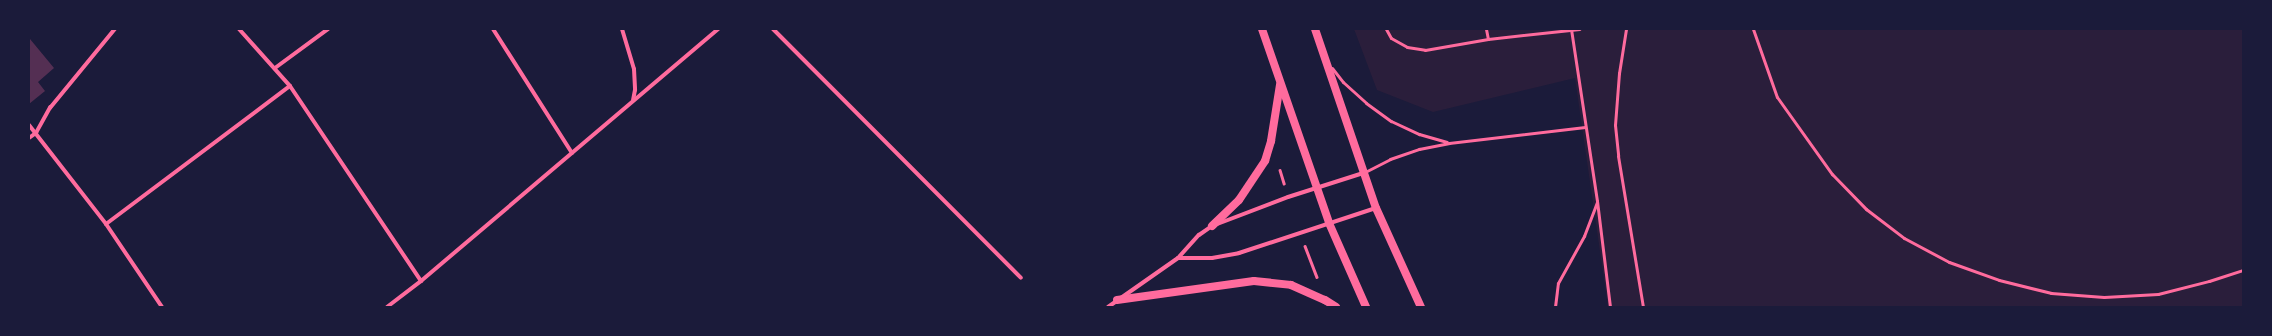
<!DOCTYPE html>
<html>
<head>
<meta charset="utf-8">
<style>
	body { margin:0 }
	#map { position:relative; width:2272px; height:336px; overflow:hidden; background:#1b1b3a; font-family:"Libre Baskerville",serif }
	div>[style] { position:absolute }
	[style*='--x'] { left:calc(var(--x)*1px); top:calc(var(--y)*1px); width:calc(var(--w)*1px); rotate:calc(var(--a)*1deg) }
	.green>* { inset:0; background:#2a1e3b }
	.building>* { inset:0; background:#542f53 }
	.path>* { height:2.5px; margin:-1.25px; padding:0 1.25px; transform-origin:1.25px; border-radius:1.25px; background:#ff6b9d }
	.service>* { height:3px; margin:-1.5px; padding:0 1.5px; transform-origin:1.5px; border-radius:1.5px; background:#ff6b9d }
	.pedestrian>* { height:3.5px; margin:-1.75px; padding:0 1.75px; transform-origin:1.75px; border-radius:1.75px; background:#ff6b9d }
	.minor>* { height:4px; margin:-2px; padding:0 2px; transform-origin:2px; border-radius:2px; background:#ff6b9d }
	.secondary>* { height:8px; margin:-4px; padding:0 4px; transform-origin:4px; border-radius:4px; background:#ff6b9d }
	span { translate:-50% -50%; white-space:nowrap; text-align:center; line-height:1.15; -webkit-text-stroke:3px #1b1b3a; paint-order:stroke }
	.frame { position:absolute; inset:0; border:30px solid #1b1b3a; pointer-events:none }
</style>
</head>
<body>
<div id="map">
	<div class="green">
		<i style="clip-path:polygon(1354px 29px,2243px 29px,2243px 307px,1608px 307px,1575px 78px,1433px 112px,1377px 90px)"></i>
	</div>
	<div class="building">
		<i style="clip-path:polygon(30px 39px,54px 68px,38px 82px,45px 91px,29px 104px)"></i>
	</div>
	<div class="path">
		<i style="--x:1280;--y:170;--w:14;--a:73"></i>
		<i style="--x:1305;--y:246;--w:33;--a:69"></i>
	</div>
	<div class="service">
		<i style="--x:1386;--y:29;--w:10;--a:61"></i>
		<i style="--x:1391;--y:38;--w:18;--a:29"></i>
		<i style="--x:1407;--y:47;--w:18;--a:9"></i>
		<i style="--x:1425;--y:50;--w:64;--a:-9.9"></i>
		<i style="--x:1488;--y:39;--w:92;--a:-6.3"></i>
		<i style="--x:1486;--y:29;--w:10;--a:79"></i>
		<i style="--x:1571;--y:29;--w:174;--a:81.4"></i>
		<i style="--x:1597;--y:201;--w:107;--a:83"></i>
		<i style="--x:1626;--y:29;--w:45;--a:99"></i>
		<i style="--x:1619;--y:73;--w:52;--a:94.4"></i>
		<i style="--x:1615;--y:125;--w:31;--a:84"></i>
		<i style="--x:1618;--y:156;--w:153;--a:80.6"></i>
		<i style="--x:1753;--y:29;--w:72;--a:70.6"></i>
		<i style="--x:1777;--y:97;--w:95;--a:54.5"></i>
		<i style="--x:1832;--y:174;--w:49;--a:45.8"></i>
		<i style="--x:1866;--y:209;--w:48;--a:37.3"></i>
		<i style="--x:1904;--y:238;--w:51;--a:28.1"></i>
		<i style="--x:1949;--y:262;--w:53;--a:19.8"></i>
		<i style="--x:1999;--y:280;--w:54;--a:14"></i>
		<i style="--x:2051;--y:293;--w:53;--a:4.3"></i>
		<i style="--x:2104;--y:297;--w:54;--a:-3.2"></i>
		<i style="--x:2158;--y:294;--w:53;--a:-14.3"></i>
		<i style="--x:2209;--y:281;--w:36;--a:-18"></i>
		<i style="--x:1332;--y:68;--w:18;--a:52"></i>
		<i style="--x:1343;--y:82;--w:31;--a:42"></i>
		<i style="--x:1366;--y:103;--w:31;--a:36"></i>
		<i style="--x:1391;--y:121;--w:31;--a:25"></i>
		<i style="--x:1419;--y:134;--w:29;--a:16"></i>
		<i style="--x:1365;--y:172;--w:28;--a:-27"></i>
		<i style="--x:1390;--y:159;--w:31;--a:-19"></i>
		<i style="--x:1419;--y:149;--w:31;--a:-11"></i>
		<i style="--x:1449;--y:143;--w:137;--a:-6.7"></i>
		<i style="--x:1555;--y:307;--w:24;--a:-83"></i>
		<i style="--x:1558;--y:283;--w:54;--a:-61"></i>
		<i style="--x:1584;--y:236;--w:36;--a:-69"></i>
	</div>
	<div class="pedestrian">
		<i style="--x:36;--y:133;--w:29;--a:-61"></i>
		<i style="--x:50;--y:108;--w:102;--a:-50.6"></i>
	</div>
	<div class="minor">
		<i style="--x:239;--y:29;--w:76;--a:48.2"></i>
		<i style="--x:290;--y:86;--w:235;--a:56.1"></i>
		<i style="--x:493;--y:29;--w:147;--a:57.5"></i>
		<i style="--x:622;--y:29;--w:42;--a:73.3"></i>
		<i style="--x:634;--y:69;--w:21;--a:87"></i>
		<i style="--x:635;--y:90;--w:10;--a:101"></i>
		<i style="--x:773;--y:29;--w:351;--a:45.1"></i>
		<i style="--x:275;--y:68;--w:66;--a:-36.3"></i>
		<i style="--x:29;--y:125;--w:125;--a:52.1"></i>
		<i style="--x:106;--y:224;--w:100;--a:56"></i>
		<i style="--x:29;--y:138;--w:9;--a:-36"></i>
		<i style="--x:106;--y:224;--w:230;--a:-36.9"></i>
		<i style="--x:1178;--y:258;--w:34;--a:0"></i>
		<i style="--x:1212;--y:258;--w:27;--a:-10"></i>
		<i style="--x:1239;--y:253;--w:144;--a:-18.2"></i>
		<i style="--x:387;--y:307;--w:43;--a:-37.4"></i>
		<i style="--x:421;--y:281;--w:390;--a:-40.3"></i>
		<i style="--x:1108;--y:307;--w:85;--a:-35"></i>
		<i style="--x:1178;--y:258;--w:31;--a:-48"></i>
		<i style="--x:1199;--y:235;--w:16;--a:-35"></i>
		<i style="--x:1212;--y:226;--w:81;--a:-20.9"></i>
		<i style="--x:1288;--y:197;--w:79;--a:-17.7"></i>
	</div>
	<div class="secondary">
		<i style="--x:1262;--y:29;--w:205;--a:70.9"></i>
		<i style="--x:1329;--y:223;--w:92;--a:66.2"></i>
		<i style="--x:1315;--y:29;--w:189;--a:71.2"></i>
		<i style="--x:1376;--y:208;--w:109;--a:65.6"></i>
		<i style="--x:1212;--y:226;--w:37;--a:-44"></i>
		<i style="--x:1239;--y:200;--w:47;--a:-56.3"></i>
		<i style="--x:1265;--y:161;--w:21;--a:-73"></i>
		<i style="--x:1271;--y:141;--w:57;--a:-80.9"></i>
		<i style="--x:1117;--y:300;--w:138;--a:-7.9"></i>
		<i style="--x:1254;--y:281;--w:37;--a:6"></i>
		<i style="--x:1291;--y:285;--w:37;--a:24"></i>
		<i style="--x:1325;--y:300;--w:13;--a:32"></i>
	</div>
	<div class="frame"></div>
</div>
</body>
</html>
